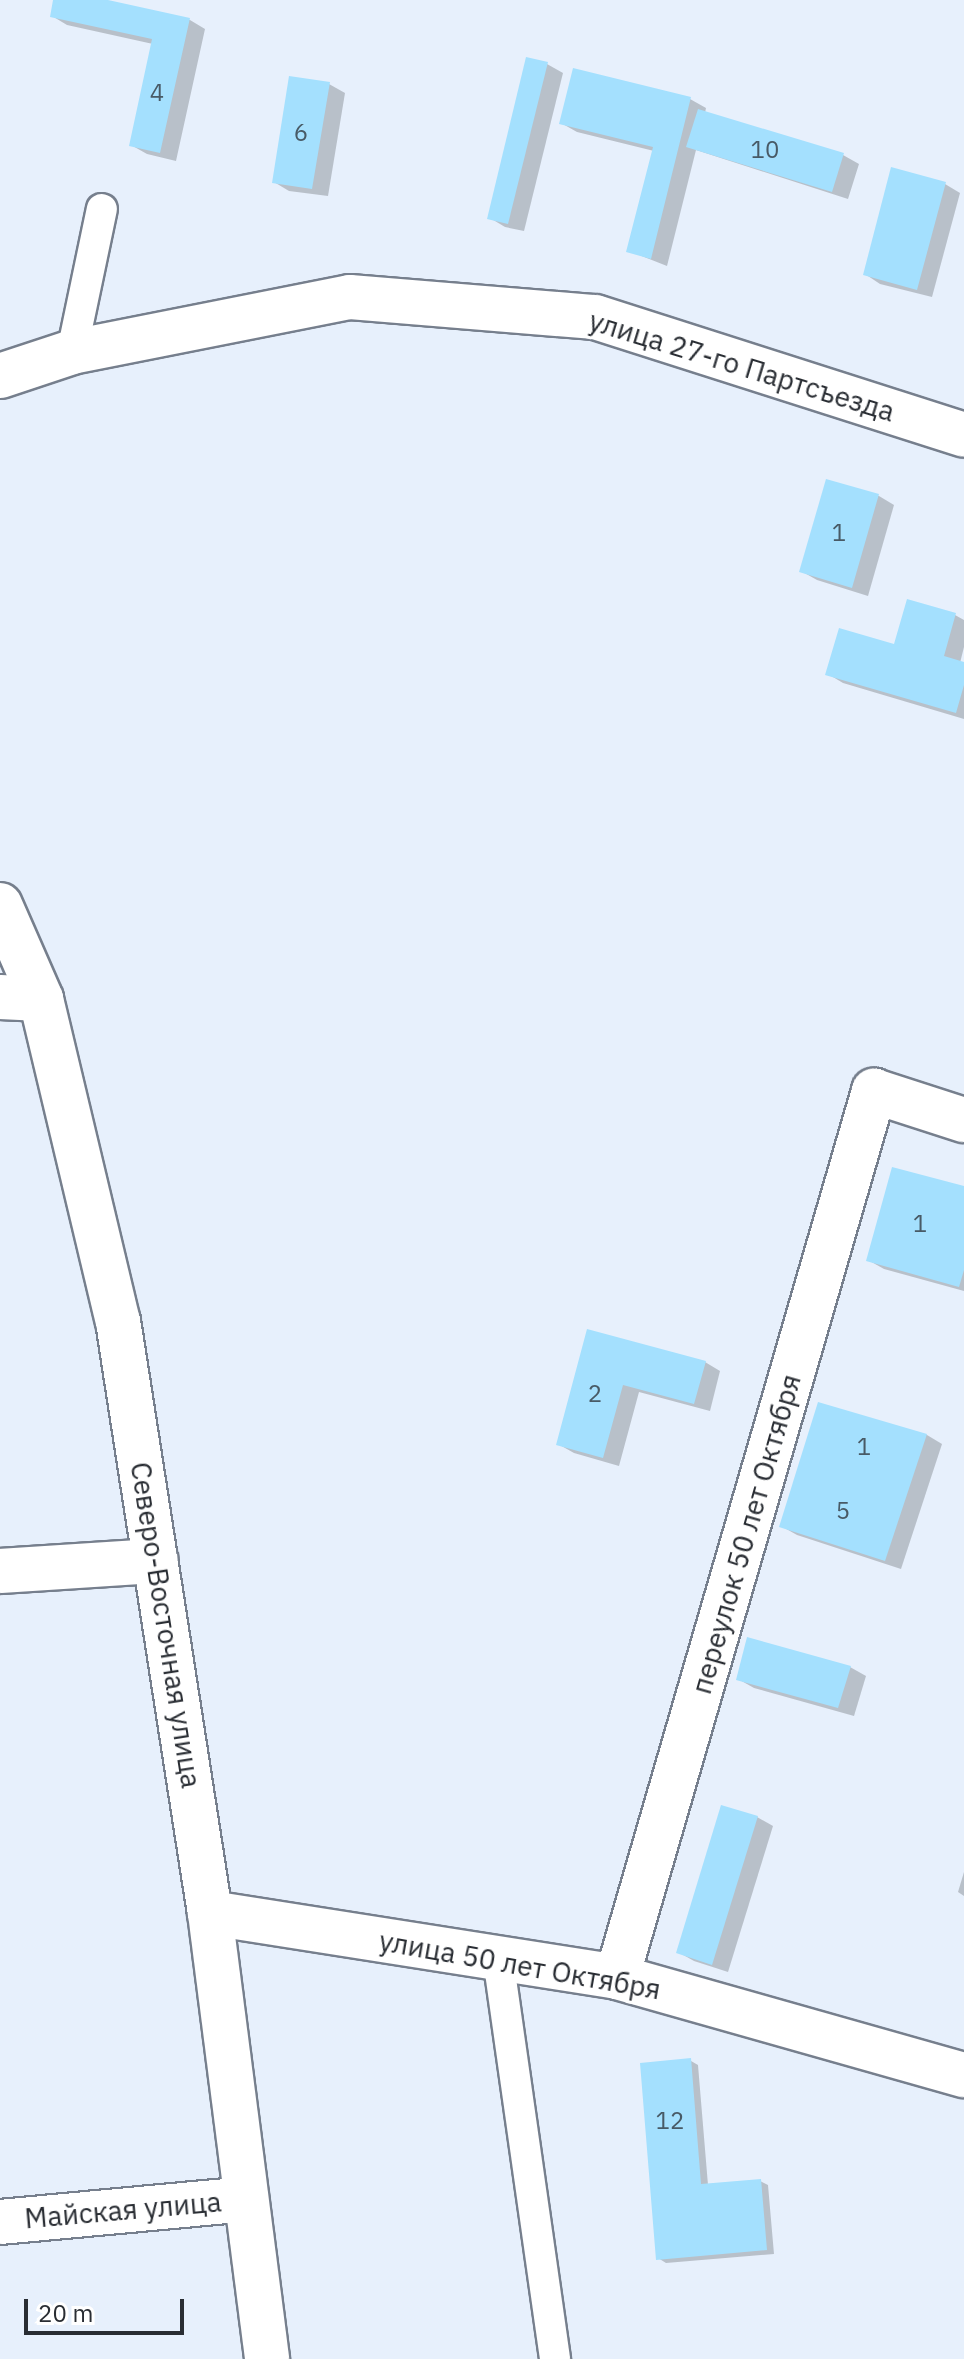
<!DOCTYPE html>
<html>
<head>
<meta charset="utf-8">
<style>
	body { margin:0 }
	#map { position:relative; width:964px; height:2359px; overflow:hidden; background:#e7f0fc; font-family:"IBM Plex Sans",sans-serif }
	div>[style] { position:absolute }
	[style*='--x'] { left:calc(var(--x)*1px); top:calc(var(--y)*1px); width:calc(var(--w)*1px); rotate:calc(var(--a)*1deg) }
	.shadow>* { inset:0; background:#0003 }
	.building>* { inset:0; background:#a4e0fe }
	.roads { filter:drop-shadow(2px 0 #767f8d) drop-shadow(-2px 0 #767f8d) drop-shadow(0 2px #767f8d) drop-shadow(0 -2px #767f8d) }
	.service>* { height:30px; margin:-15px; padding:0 15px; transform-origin:15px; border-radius:15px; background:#fff }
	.minor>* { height:44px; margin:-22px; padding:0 22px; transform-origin:22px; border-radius:22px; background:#fff }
	.tertiary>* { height:44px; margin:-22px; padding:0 22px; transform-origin:22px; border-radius:22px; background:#fff }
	span { translate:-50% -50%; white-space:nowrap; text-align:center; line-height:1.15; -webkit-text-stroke:6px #fff; paint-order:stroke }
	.number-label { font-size:24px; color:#485a66 }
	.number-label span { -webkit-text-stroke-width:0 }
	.street-label { font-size:28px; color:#292d33 }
	.scale { position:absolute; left:24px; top:2299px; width:160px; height:36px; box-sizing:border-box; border:4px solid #292d33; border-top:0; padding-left:10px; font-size:24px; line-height:28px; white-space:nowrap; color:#292d33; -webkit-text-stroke:6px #fff; paint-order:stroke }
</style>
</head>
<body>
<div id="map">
	<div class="shadow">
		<i style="clip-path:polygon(55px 0,99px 0,190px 20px,205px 29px,176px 161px,147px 154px,131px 145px,153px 44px,67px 25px,52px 16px)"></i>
		<i style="clip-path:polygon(547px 64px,563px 73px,524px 231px,505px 227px,490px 218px)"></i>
		<i style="clip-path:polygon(329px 84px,345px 93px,328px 196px,289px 191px,274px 182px)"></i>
		<i style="clip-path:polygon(690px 99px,706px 108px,705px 113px,843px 155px,859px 164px,848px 199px,696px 150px,667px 266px,629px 251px,654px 151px,577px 132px,561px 123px)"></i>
		<i style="clip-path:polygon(945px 184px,960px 193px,932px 297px,880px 284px,865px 274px)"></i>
		<i style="clip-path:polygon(828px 481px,879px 496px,894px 505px,868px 596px,817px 580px,801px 571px)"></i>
		<i style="clip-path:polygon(955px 615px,964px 620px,964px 647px,960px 663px,964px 664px,964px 719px,843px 683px,828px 674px,896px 647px)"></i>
		<i style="clip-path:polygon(964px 1188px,964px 1291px,884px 1269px,868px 1260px)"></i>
		<i style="clip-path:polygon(589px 1331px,705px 1362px,720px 1371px,710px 1411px,639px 1392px,619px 1466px,574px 1453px,558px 1444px)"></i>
		<i style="clip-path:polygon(820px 1405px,927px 1435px,942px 1444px,901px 1569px,797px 1535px,781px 1526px)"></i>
		<i style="clip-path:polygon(850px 1667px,866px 1676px,854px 1716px,754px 1688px,738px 1679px)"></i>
		<i style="clip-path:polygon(757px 1817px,773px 1826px,728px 1972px,694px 1961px,678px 1952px)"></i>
		<i style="clip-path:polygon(964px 1872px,964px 1896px,958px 1892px)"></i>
		<i style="clip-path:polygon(691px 2061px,698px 2065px,708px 2185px,760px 2181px,768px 2185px,774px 2254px,666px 2263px,658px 2258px)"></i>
	</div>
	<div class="building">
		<i style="clip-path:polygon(53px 0,108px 0,190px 18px,160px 153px,129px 146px,152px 39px,50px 17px)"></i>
		<i style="clip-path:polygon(526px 57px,548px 62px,508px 224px,487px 219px)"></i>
		<i style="clip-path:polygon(573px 68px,691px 97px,651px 259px,626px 252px,653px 147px,559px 124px)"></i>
		<i style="clip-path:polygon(289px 76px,330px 82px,312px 189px,272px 183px)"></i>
		<i style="clip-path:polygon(698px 109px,844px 153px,832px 192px,686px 147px)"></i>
		<i style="clip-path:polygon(891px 167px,946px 182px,917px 290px,863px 275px)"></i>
		<i style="clip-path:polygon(826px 479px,879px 494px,852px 588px,799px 572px)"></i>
		<i style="clip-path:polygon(907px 599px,956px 613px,944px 656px,964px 662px,964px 685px,956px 713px,825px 675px,839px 628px,894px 644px)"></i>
		<i style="clip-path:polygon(892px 1167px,964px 1186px,964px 1270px,959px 1287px,866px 1261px)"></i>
		<i style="clip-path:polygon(587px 1329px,706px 1361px,694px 1404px,623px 1385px,603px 1458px,556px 1445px)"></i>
		<i style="clip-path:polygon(818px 1402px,927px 1434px,885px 1561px,779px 1527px)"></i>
		<i style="clip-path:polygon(747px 1637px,851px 1666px,838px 1708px,736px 1680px)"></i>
		<i style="clip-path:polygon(721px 1805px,758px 1816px,712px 1965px,676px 1953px)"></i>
		<i style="clip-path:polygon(691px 2058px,701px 2184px,761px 2179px,767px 2250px,656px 2260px,640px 2063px)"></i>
	</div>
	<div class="roads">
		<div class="service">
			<i style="--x:72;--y:352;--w:146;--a:-78.2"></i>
			<i style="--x:498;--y:1958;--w:405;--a:81.9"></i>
		</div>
		<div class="minor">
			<i style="--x:0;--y:376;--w:76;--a:-18.4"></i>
			<i style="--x:72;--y:352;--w:283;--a:-11.2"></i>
			<i style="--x:350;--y:297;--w:246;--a:4.7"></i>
			<i style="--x:595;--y:317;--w:387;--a:17.7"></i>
			<i style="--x:0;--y:997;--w:41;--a:2.8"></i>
			<i style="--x:0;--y:1571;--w:156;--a:-3.7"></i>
			<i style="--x:210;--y:1913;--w:412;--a:8.9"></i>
			<i style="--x:617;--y:1977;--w:361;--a:15.8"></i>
			<i style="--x:617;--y:1977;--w:923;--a:-73.82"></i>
			<i style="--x:874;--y:1091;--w:95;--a:17.9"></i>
			<i style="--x:0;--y:2222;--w:247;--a:-5.3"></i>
		</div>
		<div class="tertiary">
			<i style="--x:0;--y:905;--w:103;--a:66.4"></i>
			<i style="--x:41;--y:999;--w:331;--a:76.6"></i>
			<i style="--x:118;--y:1321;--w:599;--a:81.17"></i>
			<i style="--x:210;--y:1913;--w:450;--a:82.7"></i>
		</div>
	</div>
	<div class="number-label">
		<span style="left:157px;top:93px">4</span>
		<span style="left:301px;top:133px">6</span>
		<span style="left:765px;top:150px">10</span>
		<span style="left:839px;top:533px">1</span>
		<span style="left:920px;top:1224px">1</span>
		<span style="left:595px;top:1394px">2</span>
		<span style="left:864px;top:1447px">1</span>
		<span style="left:843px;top:1511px">5</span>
		<span style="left:670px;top:2121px">12</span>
	</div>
	<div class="street-label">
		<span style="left:742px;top:366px;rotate:17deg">улица 27-го Партсъезда</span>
		<span style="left:746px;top:1534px;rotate:-74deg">переулок 50 лет Октября</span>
		<span style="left:166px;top:1625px;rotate:81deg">Северо-Восточная улица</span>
		<span style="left:520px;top:1965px;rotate:10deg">улица 50 лет Октября</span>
		<span style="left:123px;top:2210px;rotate:-5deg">Майская улица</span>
	</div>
	<div class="scale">20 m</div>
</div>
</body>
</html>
